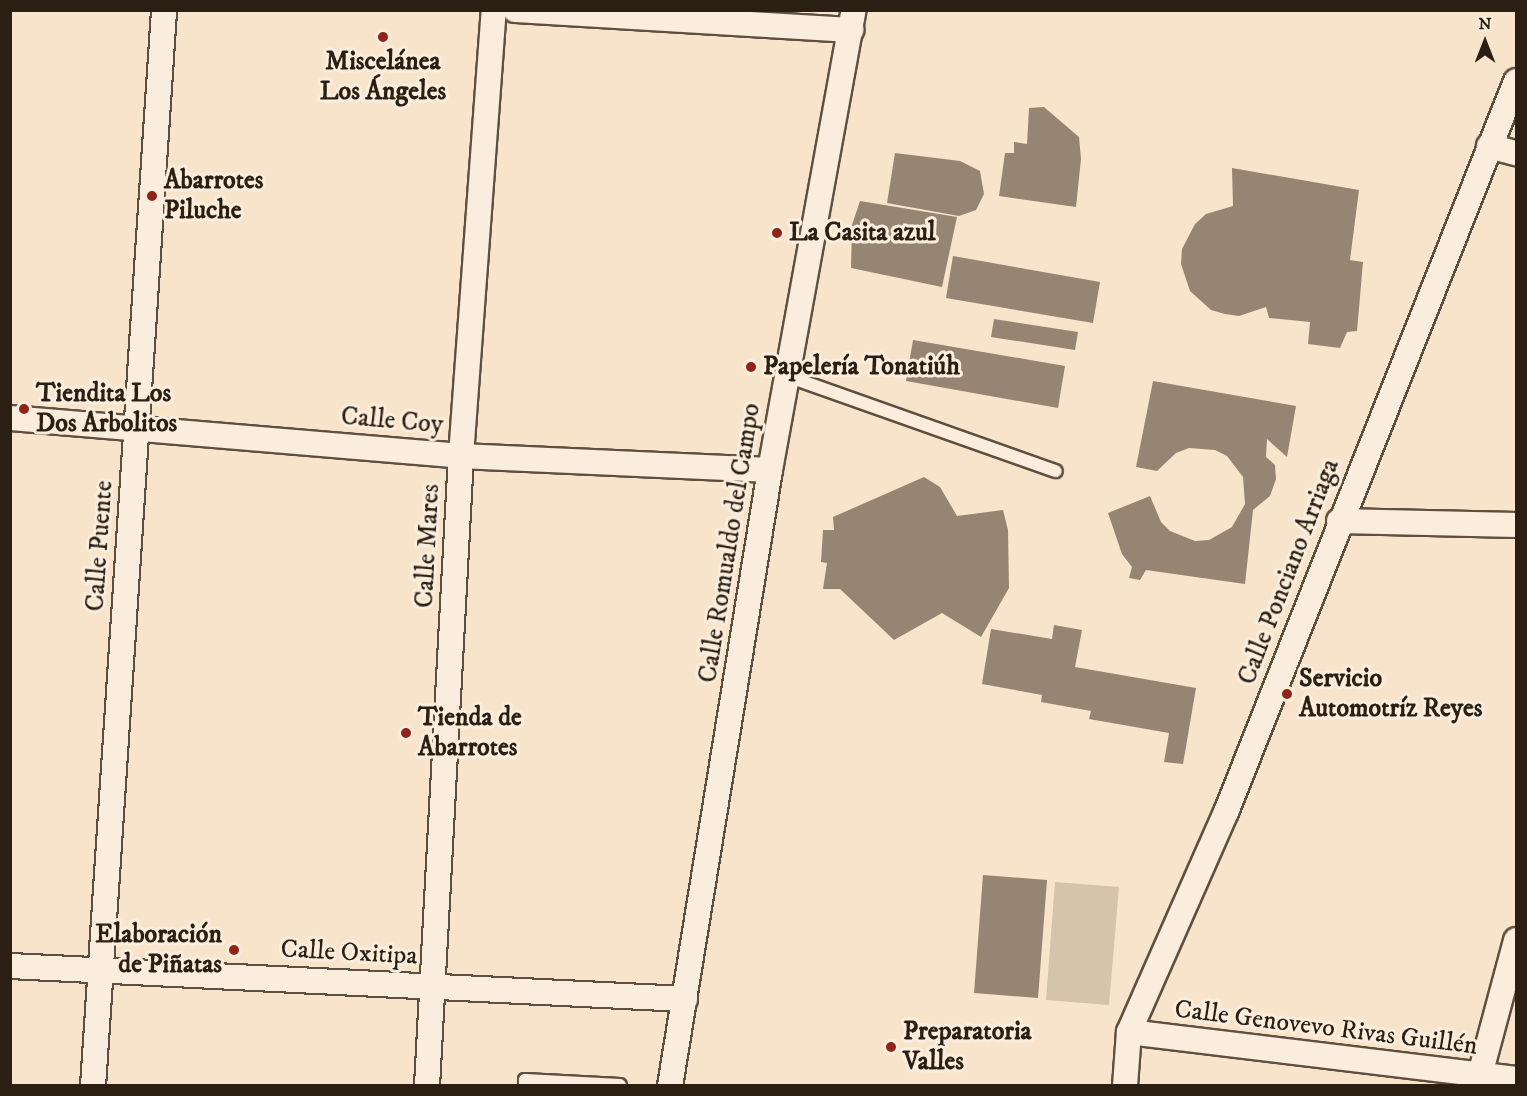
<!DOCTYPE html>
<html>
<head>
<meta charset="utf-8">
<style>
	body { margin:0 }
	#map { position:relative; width:1527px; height:1096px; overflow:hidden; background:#f8e4ca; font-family:"IM FELL DW Pica",serif }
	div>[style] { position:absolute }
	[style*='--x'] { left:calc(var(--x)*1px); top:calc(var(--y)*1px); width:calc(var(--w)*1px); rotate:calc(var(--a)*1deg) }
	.green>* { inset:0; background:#d5c3ab }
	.building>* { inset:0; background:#958572 }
	.roads { filter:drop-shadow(2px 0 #5e5040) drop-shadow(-2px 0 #5e5040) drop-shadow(0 2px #5e5040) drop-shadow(0 -2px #5e5040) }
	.lane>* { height:12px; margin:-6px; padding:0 6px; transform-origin:6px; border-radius:6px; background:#faeddd }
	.street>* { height:24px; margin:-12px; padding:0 12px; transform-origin:12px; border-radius:12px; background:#faeddd }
	.dots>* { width:16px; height:16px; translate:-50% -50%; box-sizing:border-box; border:3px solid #faeddd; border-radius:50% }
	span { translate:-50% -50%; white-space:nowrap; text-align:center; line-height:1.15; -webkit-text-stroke:6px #faeddd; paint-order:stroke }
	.poi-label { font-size:26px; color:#2a1f12; font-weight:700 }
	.left { translate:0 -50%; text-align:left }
	.right { translate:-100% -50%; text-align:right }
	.street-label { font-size:26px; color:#2a1f12 }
	.frame { position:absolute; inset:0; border:12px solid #2a1f12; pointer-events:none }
	.north { position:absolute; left:1455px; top:12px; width:60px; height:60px; -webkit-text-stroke:4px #faeddd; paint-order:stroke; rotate:0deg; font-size:16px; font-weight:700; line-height:24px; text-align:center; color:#2a1f12 }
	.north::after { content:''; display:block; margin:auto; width:21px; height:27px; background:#2a1f12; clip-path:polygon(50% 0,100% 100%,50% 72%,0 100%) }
</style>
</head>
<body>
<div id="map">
	<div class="green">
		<i style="clip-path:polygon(1055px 882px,1119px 887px,1109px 1005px,1046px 1000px)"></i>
	</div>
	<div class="building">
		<i style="clip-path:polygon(1044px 107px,1079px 137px,1081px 159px,1076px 207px,999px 196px,1005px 153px,1014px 153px,1014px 142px,1027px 144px,1029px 108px)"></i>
		<i style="clip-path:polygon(895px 153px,960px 161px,980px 171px,984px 194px,976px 210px,959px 216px,887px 203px)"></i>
		<i style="clip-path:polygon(1232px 168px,1359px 190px,1350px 260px,1363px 262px,1357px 331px,1347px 332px,1340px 348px,1308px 344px,1310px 322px,1269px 318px,1266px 307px,1239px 316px,1225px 314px,1211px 310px,1190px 291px,1181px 264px,1182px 249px,1195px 224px,1206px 214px,1233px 206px)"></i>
		<i style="clip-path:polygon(860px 201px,957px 217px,942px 287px,851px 268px,852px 225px)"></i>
		<i style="clip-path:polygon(953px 256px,1100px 282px,1093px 323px,946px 298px)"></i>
		<i style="clip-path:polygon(994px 319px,1078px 332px,1075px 350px,991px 337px)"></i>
		<i style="clip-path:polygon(913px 340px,1065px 366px,1058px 408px,906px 381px)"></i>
		<i style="clip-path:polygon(1153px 381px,1296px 406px,1287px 457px,1267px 439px,1266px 457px,1275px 465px,1276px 479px,1270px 496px,1253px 510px,1245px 584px,1146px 570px,1140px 580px,1129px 578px,1132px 567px,1122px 554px,1108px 513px,1150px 496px,1161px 522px,1170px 531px,1195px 541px,1209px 540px,1232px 527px,1245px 504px,1243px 477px,1227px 456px,1215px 450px,1189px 448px,1176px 453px,1157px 471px,1136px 467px)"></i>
		<i style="clip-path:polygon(924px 477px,940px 487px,957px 516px,1003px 510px,1008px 530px,1009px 588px,981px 637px,942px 613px,894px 640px,840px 589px,823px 589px,827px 563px,821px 562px,823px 530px,834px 530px,833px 517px)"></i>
		<i style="clip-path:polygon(1054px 625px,1082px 630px,1075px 667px,1196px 688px,1183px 764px,1164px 762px,1169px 733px,1089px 719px,1091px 711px,1041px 702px,1042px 695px,982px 684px,991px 629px,1052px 639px)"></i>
		<i style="clip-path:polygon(983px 875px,1047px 880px,1038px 998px,974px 993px)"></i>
	</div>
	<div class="roads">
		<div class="lane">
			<i style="--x:787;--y:376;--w:285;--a:19.5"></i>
			<i style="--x:525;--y:1086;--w:6;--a:-90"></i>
			<i style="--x:525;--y:1080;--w:95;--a:3"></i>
		</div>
		<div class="street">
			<i style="--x:515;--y:10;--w:337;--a:3.4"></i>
			<i style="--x:1489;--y:146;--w:28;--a:15"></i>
			<i style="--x:10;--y:418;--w:453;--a:4.8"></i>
			<i style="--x:461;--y:456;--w:309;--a:2.6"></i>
			<i style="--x:1339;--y:521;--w:177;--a:1.3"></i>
			<i style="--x:10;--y:966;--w:676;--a:2.8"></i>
			<i style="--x:1129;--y:1032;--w:390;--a:6.9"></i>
			<i style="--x:93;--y:1086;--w:1078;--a:-86.22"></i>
			<i style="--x:427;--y:1086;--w:631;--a:-86.91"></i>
			<i style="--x:461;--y:456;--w:447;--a:-85.8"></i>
			<i style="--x:670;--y:1086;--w:624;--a:-80.78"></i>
			<i style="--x:770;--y:470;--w:468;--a:-79.7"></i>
			<i style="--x:1125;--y:1086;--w:54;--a:-85.8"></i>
			<i style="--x:1129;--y:1032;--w:243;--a:-66.2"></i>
			<i style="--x:1227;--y:810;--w:784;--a:-68.37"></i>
			<i style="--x:1477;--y:1086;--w:151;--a:-75"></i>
		</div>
	</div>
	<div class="dots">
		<i style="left:383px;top:37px;background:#8f2418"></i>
		<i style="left:152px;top:196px;background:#8f2418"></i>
		<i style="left:777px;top:233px;background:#8f2418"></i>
		<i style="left:751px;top:367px;background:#8f2418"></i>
		<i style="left:24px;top:409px;background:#8f2418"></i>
		<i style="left:1287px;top:694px;background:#8f2418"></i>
		<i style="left:406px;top:733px;background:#8f2418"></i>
		<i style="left:234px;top:950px;background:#8f2418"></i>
		<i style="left:891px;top:1047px;background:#8f2418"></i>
	</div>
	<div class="poi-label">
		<span style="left:383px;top:77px">Miscelánea<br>Los Ángeles</span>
		<span class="left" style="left:164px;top:196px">Abarrotes<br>Piluche</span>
		<span class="left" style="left:789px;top:233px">La Casita azul</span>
		<span class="left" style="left:763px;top:367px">Papelería Tonatiúh</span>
		<span class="left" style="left:36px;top:409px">Tiendita Los<br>Dos Arbolitos</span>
		<span class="left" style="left:1299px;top:694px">Servicio<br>Automotríz Reyes</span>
		<span class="left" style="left:418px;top:733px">Tienda de<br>Abarrotes</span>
		<span class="right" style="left:222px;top:950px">Elaboración<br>de Piñatas</span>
		<span class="left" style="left:903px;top:1047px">Preparatoria<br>Valles</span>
	</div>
	<div class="street-label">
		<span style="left:392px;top:421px;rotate:5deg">Calle Coy</span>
		<span style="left:730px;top:543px;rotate:-81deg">Calle Romualdo del Campo</span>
		<span style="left:100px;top:546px;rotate:-86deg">Calle Puente</span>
		<span style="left:428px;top:546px;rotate:-87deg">Calle Mares</span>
		<span style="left:1289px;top:572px;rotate:-69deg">Calle Ponciano Arriaga</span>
		<span style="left:349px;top:953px;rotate:3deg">Calle Oxitipa</span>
		<span style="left:1326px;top:1028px;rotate:7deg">Calle Genovevo Rivas Guillén</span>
	</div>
	<div class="frame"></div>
	<div class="north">N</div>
</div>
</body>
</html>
